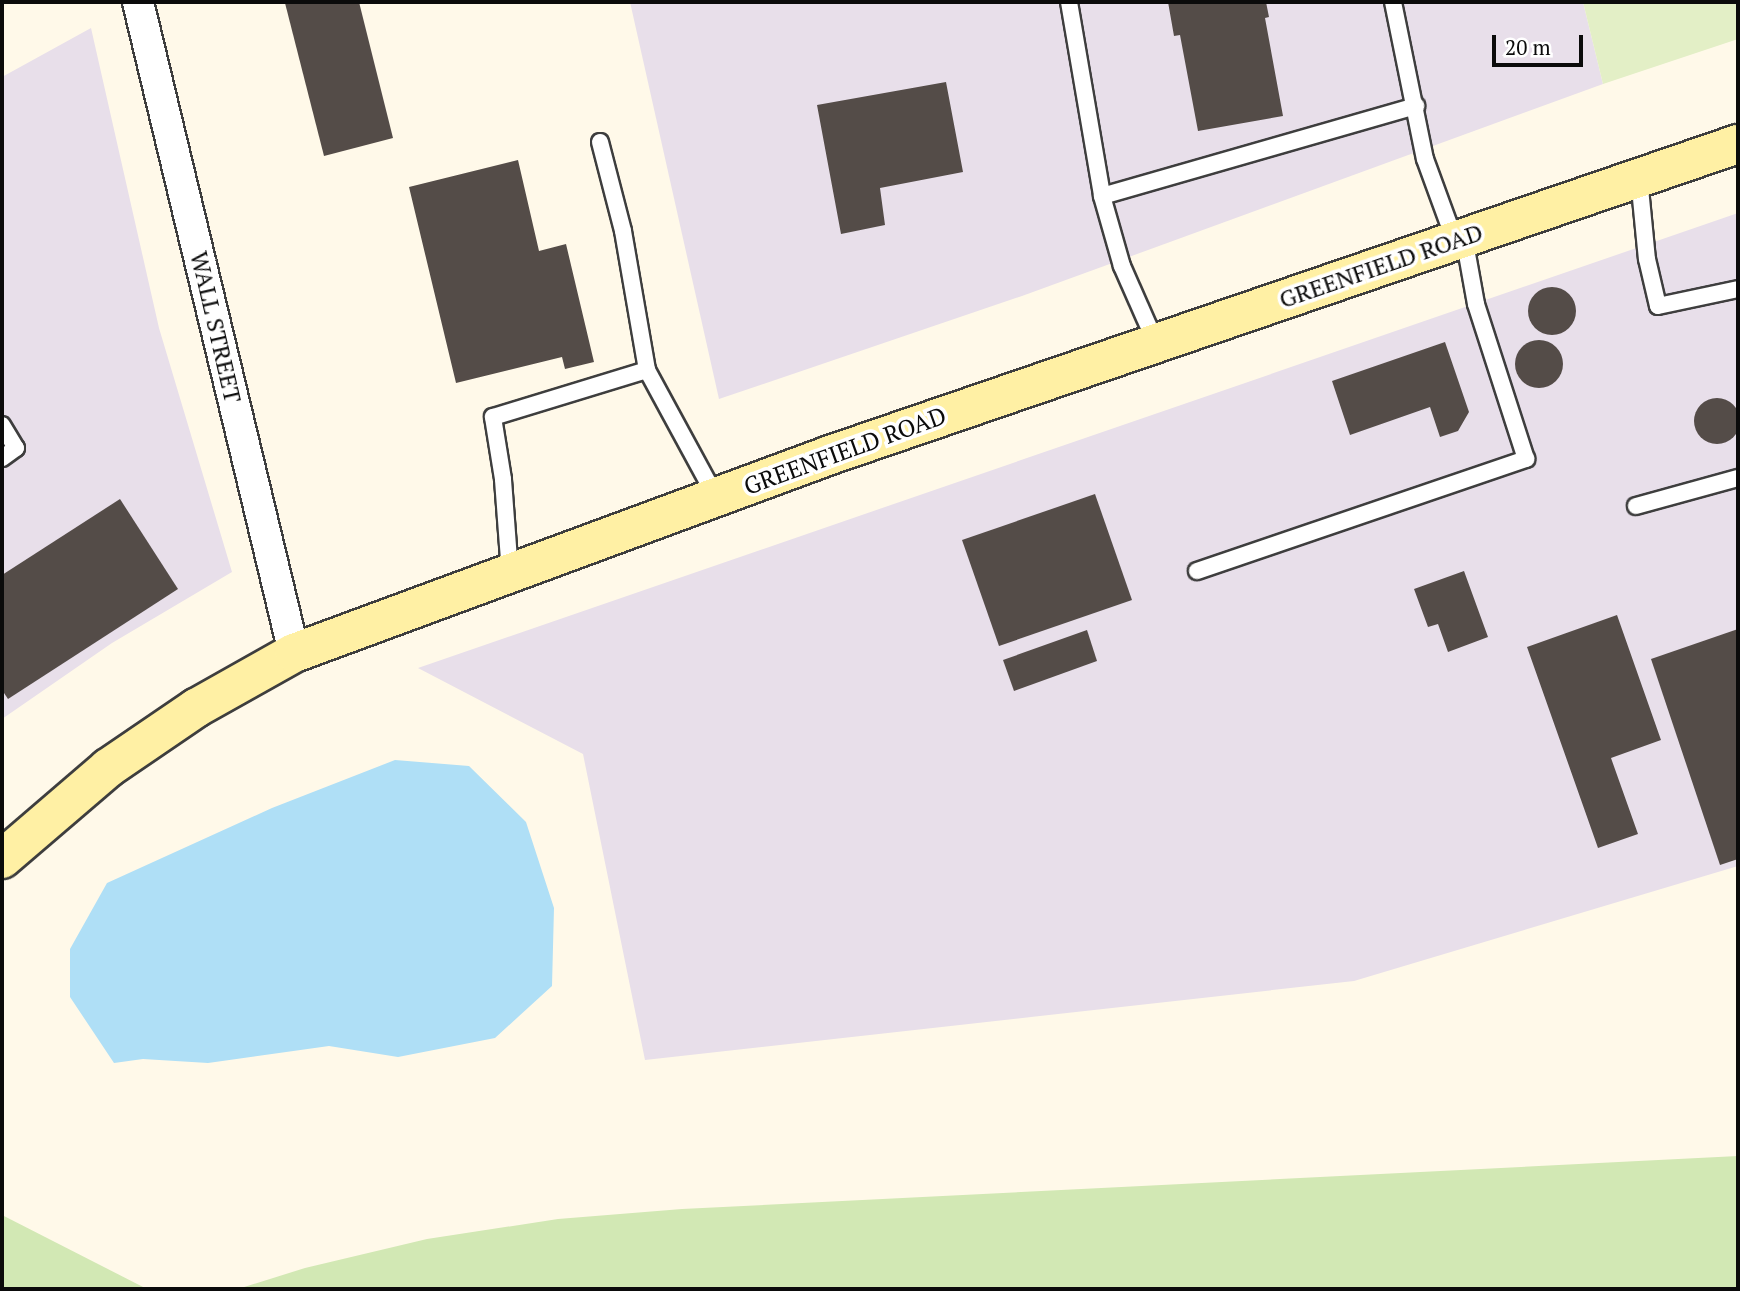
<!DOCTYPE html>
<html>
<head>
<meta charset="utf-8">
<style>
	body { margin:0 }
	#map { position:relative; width:1740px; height:1291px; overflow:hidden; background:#fff9e9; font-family:"PT Serif",serif }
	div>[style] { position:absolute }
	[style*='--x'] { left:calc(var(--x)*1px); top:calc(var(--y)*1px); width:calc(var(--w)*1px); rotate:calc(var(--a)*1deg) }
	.industrial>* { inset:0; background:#e8dfea }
	.green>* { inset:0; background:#d2e8b4 }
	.pitch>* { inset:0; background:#e3efc6 }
	.water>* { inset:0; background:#afdff6 }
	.building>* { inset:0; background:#544c48 }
	.round { border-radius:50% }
	.roads { filter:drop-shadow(2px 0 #3e3e3e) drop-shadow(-2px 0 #3e3e3e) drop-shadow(0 2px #3e3e3e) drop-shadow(0 -2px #3e3e3e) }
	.lane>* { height:16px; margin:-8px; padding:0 8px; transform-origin:8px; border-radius:8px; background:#fff }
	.street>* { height:30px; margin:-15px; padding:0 15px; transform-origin:15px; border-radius:15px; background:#fff }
	.secondary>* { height:38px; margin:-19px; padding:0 19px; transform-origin:19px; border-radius:19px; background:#fff0a4 }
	span { translate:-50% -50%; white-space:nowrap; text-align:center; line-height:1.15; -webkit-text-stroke:7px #fff; paint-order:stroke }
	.street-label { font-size:24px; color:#0b0b0b }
	.frame { position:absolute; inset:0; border:4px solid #0b0b0b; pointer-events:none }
	.scale { position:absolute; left:1492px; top:35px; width:91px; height:32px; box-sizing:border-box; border:4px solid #0b0b0b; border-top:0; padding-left:9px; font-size:21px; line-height:24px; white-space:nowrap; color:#0b0b0b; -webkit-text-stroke:5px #fff; paint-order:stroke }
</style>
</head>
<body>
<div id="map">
	<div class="industrial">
		<i style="clip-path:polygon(630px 2px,1583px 2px,1603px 84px,1022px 296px,719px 399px)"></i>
		<i style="clip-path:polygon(91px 28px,159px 328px,232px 572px,112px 643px,2px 719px,2px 77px)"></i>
		<i style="clip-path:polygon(1738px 213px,1738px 866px,1354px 981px,645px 1060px,583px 754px,418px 668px)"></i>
	</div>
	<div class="green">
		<i style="clip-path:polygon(1738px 1156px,1738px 1289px,238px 1289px,305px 1268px,427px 1239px,558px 1219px,682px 1209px)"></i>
		<i style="clip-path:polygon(2px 1215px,147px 1289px,2px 1289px)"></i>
	</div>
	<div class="pitch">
		<i style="clip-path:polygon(1583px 2px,1738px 2px,1738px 39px,1603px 84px)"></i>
	</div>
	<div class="water">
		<i style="clip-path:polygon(395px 760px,469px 766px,526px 822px,554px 908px,552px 986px,495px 1038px,398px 1057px,329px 1046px,208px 1063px,143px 1059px,114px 1063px,70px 997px,70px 949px,107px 883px,272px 808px)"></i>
	</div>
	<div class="building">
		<i style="clip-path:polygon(290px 2px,359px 2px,393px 138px,324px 156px,285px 3px)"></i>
		<i style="clip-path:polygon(1168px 2px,1266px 2px,1269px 17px,1265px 18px,1283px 116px,1198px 131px,1180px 35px,1174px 36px)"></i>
		<i style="clip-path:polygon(946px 82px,963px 172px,880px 188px,885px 225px,841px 234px,817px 105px)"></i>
		<i style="clip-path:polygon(518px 160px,539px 251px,566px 244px,594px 362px,565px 369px,562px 357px,456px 383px,409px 187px)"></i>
		<i class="round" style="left:1528px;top:287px;width:48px;height:48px"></i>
		<i class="round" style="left:1515px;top:340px;width:48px;height:48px"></i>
		<i style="clip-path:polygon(1445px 342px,1469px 412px,1458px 431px,1440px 437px,1430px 407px,1350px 435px,1332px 381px)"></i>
		<i class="round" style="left:1694px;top:398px;width:46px;height:46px"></i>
		<i style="clip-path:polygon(1095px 494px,1132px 600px,999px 646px,962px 540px)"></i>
		<i style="clip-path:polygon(120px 499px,178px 589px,8px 699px,2px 690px,2px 575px)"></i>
		<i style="clip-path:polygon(1464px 571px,1488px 637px,1448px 652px,1438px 624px,1428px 627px,1414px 589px)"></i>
		<i style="clip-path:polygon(1617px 615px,1661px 740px,1611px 758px,1638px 834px,1598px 848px,1527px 647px)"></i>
		<i style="clip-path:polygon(1738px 629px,1738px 859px,1720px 865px,1651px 659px)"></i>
		<i style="clip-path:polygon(1087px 630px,1097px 661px,1014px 691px,1003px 660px)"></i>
	</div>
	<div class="roads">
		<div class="lane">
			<i style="--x:1069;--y:2;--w:197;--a:80.3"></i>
			<i style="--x:1102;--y:196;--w:73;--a:74.1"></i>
			<i style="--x:1122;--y:266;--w:84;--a:66.2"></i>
			<i style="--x:1393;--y:2;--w:160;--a:78.5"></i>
			<i style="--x:1425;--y:159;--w:87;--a:69.9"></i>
			<i style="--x:600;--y:142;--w:92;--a:75.5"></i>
			<i style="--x:623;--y:231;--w:141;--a:80.2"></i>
			<i style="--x:1639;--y:178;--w:81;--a:84.4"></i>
			<i style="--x:1647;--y:259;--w:48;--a:76.8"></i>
			<i style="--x:1658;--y:306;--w:82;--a:-12"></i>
			<i style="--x:1102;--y:196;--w:327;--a:-16"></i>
			<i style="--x:2;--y:425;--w:27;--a:59"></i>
			<i style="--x:16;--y:448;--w:17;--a:144"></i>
			<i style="--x:1636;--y:506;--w:106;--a:-15.4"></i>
			<i style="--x:1197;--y:571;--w:348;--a:-18.8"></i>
			<i style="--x:1526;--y:459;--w:163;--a:-107.9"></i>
			<i style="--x:1476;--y:304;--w:68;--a:-100.2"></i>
			<i style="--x:510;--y:573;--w:94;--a:-94.3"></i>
			<i style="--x:503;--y:479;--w:63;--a:-99.2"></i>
			<i style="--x:493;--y:417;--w:161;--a:-17"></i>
			<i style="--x:647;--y:370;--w:145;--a:61.5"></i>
		</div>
		<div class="street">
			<i style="--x:138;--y:2;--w:669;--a:76.52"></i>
		</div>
		<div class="secondary">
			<i style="--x:2;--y:859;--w:140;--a:-40.6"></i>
			<i style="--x:108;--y:768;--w:107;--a:-34.3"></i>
			<i style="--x:196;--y:708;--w:112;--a:-29.3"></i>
			<i style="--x:294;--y:653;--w:571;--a:-20.27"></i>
			<i style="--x:830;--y:455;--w:960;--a:-18.91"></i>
		</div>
	</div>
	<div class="street-label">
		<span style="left:1381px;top:266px;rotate:-19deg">GREENFIELD ROAD</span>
		<span style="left:216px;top:327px;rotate:77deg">WALL STREET</span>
		<span style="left:845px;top:451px;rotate:-20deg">GREENFIELD ROAD</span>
	</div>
	<div class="frame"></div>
	<div class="scale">20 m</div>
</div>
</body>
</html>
